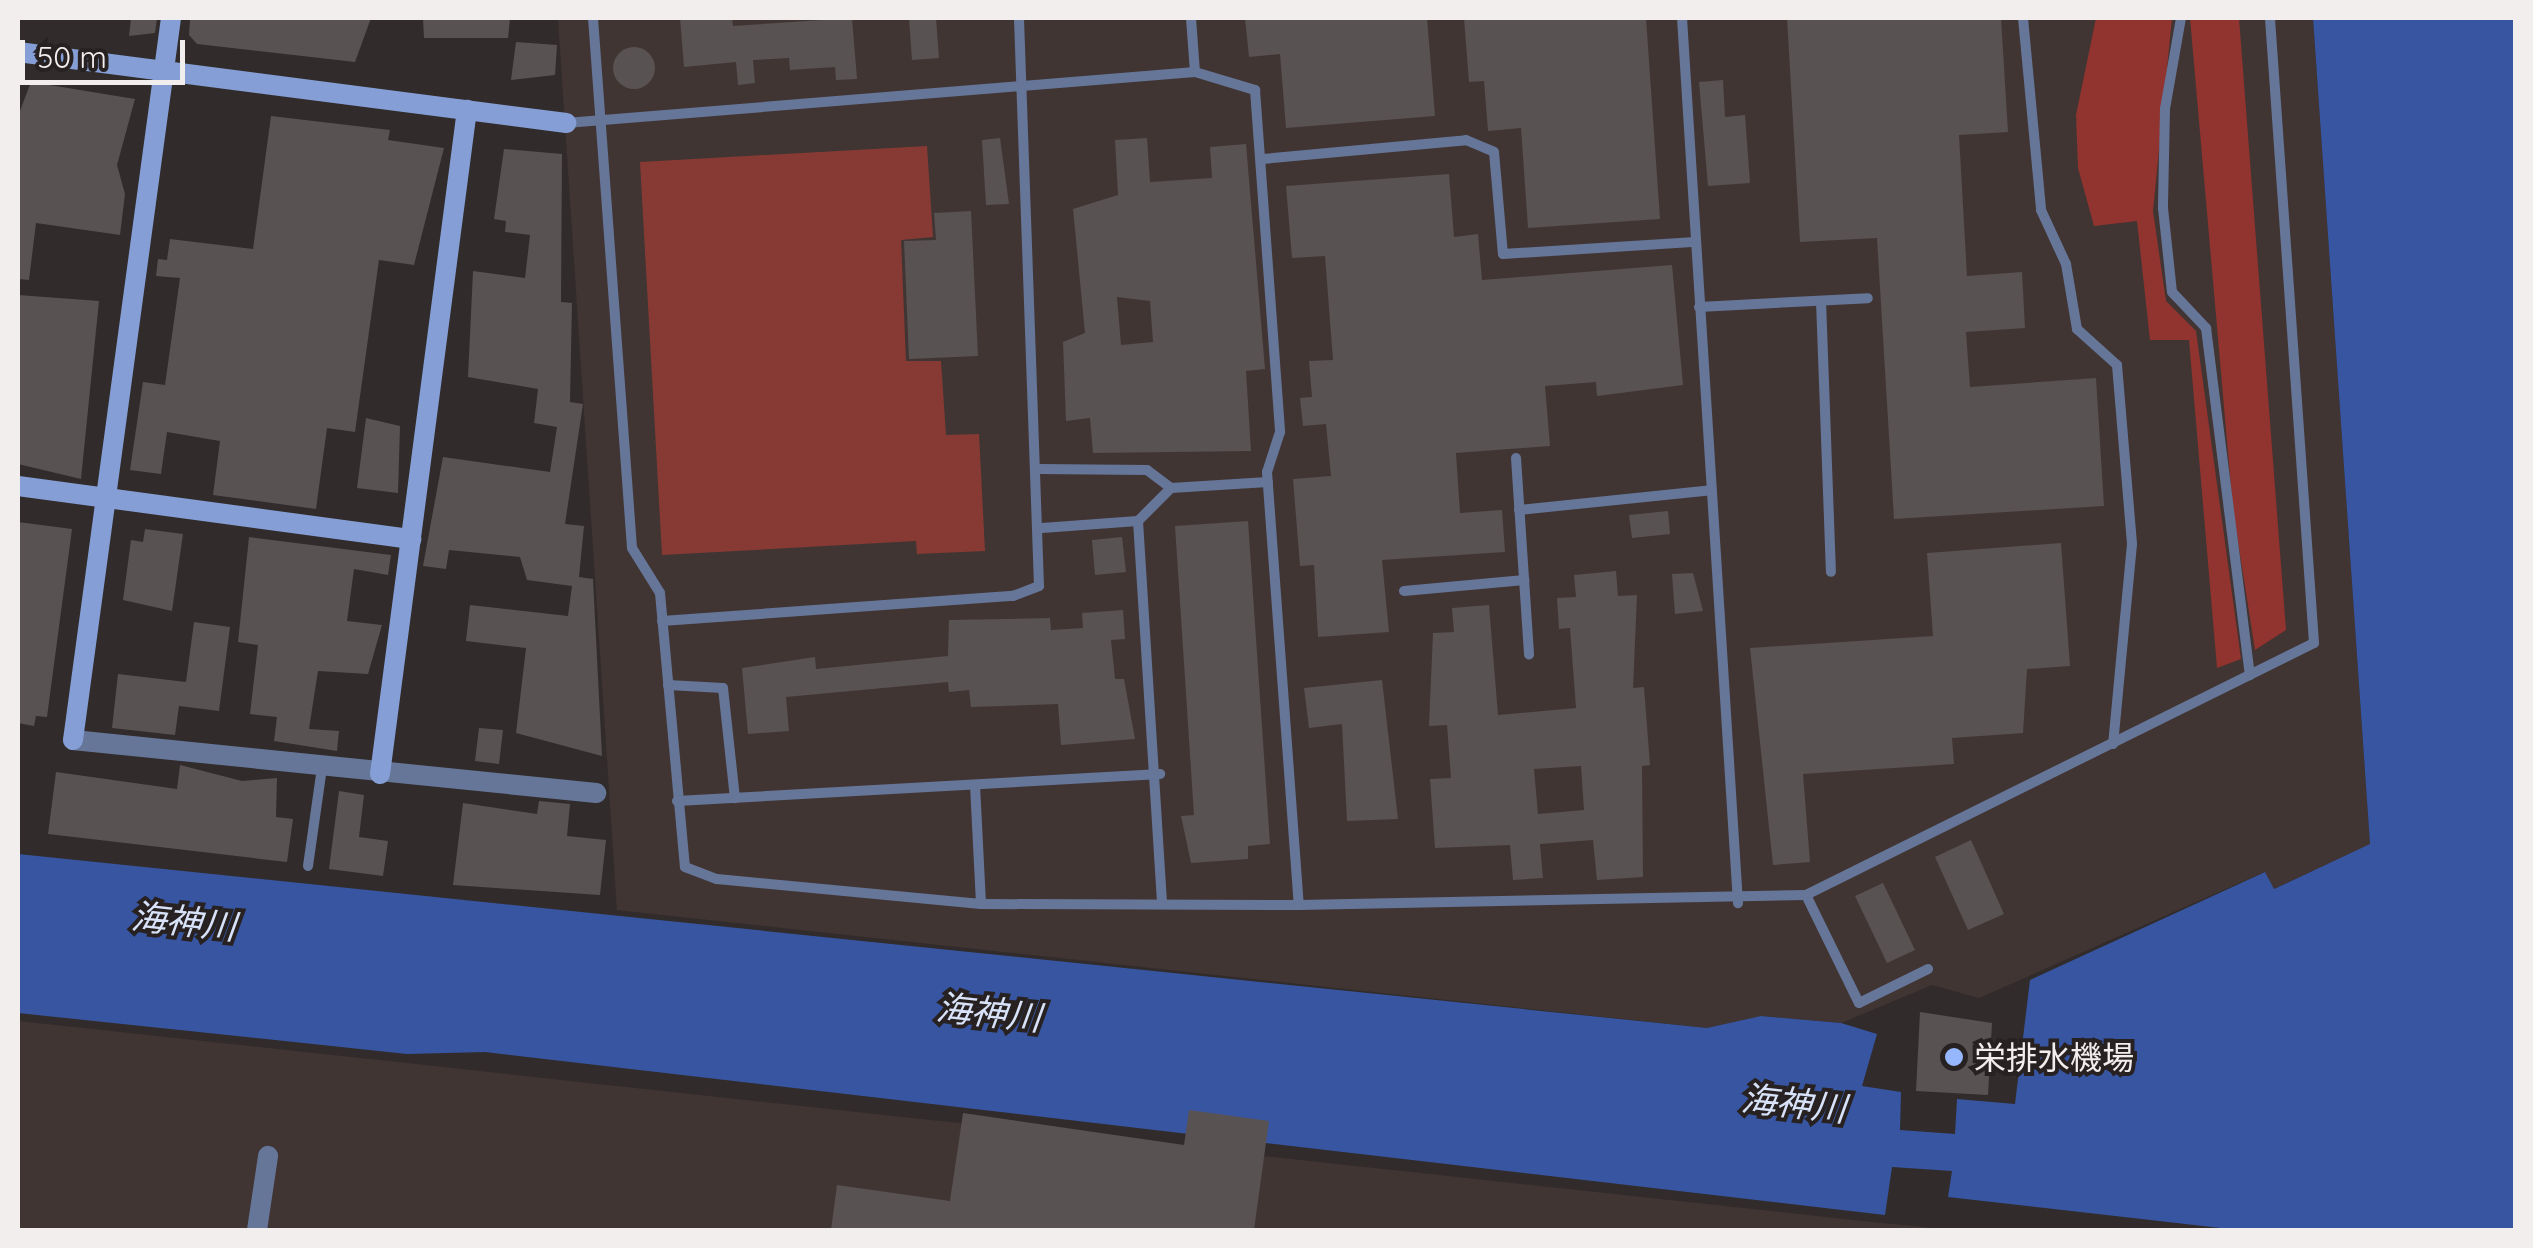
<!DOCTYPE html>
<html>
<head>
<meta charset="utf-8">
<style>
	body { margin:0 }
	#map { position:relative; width:2533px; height:1248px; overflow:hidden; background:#312c2b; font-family:Quicksand,"Noto Sans JP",sans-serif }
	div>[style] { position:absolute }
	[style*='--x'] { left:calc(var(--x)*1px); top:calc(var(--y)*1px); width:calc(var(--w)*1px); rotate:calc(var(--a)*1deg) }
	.built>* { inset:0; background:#413533 }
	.green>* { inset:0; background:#873a34 }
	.forest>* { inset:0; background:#91332e }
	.water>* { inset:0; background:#3755a1 }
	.building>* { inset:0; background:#585252 }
	.round { border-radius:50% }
	.lane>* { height:10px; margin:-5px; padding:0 5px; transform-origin:5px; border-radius:5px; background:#667699 }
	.street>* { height:20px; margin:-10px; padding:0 10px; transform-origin:10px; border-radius:10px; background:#667699 }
	.secondary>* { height:20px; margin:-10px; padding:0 10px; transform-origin:10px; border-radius:10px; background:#859fd6 }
	.dots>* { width:28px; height:28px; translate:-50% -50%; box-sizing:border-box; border:5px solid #272221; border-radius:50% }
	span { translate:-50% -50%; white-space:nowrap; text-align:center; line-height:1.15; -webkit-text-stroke:8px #272221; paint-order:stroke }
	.poi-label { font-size:32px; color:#f2eeee }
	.left { translate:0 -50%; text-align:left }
	.water-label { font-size:35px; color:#d8e2f8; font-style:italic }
	.frame { position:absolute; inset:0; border:20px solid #f2eeee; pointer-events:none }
	.scale { position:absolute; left:20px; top:40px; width:165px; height:45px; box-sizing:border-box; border:5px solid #f2eeee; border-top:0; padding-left:12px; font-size:30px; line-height:35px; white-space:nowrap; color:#f2eeee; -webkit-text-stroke:8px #272221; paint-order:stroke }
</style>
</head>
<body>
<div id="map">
	<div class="built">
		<i style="clip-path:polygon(558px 18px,2313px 18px,2370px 845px,2273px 889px,2264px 872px,1979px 998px,1932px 985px,1841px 1023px,1762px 1016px,1707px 1028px,617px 910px)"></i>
		<i style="clip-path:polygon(18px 1021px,1881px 1223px,1955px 1230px,18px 1230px)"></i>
	</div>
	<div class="green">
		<i style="clip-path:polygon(927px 146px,933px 237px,901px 240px,906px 361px,941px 361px,946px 435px,979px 434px,985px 551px,917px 554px,916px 541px,662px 555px,640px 162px)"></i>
	</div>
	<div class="forest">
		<i style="clip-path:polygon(2096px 18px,2172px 18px,2153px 211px,2166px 301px,2196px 331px,2241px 659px,2217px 668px,2189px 340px,2150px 340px,2137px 221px,2094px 226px,2078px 168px,2076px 115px)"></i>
		<i style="clip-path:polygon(2190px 18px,2239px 18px,2286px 630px,2255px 650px,2233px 510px)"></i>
	</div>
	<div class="water">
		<i style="clip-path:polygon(2313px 18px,2515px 18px,2515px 1230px,2238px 1230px,1948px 1197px,1952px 1171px,1892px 1167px,1885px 1215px,485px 1052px,407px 1054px,18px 1013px,18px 854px,1707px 1028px,1761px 1016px,1841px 1023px,1877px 1034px,1862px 1086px,1901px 1092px,1900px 1130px,1955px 1134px,1957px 1099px,2015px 1104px,2030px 980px,2265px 872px,2274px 889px,2370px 844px)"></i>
	</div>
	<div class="building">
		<i style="clip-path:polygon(131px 18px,157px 18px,155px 33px,129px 36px)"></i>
		<i style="clip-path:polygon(371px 18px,355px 62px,197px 44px,189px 35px,190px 20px,206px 18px)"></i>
		<i style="clip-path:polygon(423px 18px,510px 18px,508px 38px,424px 38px)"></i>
		<i style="clip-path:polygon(680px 18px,732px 18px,733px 26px,852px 18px,857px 79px,836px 80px,835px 67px,790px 70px,789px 58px,753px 60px,755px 83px,738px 85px,736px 62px,684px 67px)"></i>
		<i style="clip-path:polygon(909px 18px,936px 18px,939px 58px,912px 60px)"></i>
		<i style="clip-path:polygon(1245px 18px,1427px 18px,1435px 116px,1286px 128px,1280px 54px,1249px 57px)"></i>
		<i style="clip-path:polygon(1464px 18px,1646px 18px,1660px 219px,1528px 228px,1521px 128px,1488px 131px,1484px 81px,1469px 82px)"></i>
		<i style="clip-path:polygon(1787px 18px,2001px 18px,2008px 132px,1959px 135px,1967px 276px,2022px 272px,2025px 328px,1966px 332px,1970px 387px,2096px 378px,2104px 506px,1894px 519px,1877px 238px,1800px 242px)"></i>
		<i style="clip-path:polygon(516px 42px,557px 45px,555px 75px,511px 80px)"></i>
		<i class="round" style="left:613px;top:47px;width:42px;height:42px"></i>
		<i style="clip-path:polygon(1723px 80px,1725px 117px,1745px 115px,1750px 183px,1708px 186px,1699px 82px)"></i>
		<i style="clip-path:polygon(31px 82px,135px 99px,117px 165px,125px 194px,120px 235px,36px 223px,29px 280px,18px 279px,18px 116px)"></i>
		<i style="clip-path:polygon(271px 116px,390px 130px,388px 140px,444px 148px,414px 265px,379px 260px,355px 432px,327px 428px,316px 509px,213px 495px,220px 441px,167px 432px,161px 474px,130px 470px,143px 382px,165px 385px,180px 278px,156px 276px,158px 259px,167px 260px,170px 239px,253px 249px)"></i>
		<i style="clip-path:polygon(1000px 138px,1009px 204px,986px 205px,982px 140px)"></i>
		<i style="clip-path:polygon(evenodd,1147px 138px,1150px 182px,1212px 178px,1210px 147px,1246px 144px,1265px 369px,1246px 371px,1251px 451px,1093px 453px,1090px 418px,1066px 421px,1063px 342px,1085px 333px,1073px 209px,1118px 195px,1115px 140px,1147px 138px,1117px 297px,1150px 301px,1153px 342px,1121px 345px,1117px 297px)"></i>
		<i style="clip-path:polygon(504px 149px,562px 154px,561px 302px,572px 303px,570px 402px,583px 404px,565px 524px,584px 526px,579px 577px,593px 579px,602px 756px,516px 733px,526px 648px,466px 641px,470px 605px,568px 616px,572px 586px,527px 580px,520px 557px,449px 550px,446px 569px,423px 566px,443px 457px,550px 472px,557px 427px,534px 423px,538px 389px,468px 377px,473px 271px,525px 278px,530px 235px,505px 232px,506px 221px,494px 219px)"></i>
		<i style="clip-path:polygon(1449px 174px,1454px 237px,1478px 234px,1482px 280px,1672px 265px,1683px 385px,1597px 396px,1596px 382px,1545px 386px,1550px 446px,1456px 453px,1460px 513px,1502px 510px,1505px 552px,1382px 560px,1389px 632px,1318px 637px,1314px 565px,1300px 566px,1293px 479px,1331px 476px,1326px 424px,1303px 426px,1300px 398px,1312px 397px,1309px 361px,1333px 360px,1325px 256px,1292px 258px,1286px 186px)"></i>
		<i style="clip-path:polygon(971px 211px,978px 356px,909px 359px,904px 241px,936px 240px,934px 213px)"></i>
		<i style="clip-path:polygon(18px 295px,99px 301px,81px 479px,18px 464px)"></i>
		<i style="clip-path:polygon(366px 418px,400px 426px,398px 493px,357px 488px)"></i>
		<i style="clip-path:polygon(1668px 511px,1670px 534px,1632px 538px,1629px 515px)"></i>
		<i style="clip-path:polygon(1248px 521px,1270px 844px,1248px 846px,1248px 859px,1191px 863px,1181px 816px,1194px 815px,1175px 526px)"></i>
		<i style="clip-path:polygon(18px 522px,72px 529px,47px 717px,36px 716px,34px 726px,18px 723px)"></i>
		<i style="clip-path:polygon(145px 529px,183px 534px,172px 611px,123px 600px,131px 540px,143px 542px)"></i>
		<i style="clip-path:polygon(249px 537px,391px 555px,388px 575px,354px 569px,347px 621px,382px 625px,368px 674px,318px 671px,309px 729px,339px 731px,337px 751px,274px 741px,277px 717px,250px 714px,258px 645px,238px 642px)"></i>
		<i style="clip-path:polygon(1122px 537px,1126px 572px,1095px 575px,1092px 540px)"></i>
		<i style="clip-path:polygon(2061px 543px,2070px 666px,2027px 669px,2023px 733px,1952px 738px,1954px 764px,1803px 774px,1810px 862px,1773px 865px,1750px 648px,1933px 636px,1927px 553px)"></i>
		<i style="clip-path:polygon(evenodd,1616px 571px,1618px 596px,1637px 595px,1633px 688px,1644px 687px,1650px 765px,1642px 766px,1643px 877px,1597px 880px,1593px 840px,1540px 844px,1543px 878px,1513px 880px,1510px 845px,1435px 848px,1430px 779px,1451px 778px,1447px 725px,1429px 726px,1433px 633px,1454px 632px,1452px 608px,1489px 605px,1498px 715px,1576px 708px,1570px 628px,1559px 629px,1557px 598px,1576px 597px,1574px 575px,1616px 571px,1581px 766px,1584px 810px,1538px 814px,1534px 769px,1581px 766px)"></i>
		<i style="clip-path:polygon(1693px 573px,1703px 611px,1675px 614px,1672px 574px)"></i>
		<i style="clip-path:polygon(1123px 610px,1125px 639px,1111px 640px,1115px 679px,1124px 679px,1135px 739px,1061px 745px,1058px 704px,971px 707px,969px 690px,949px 692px,948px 682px,786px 697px,789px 731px,748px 734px,742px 668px,815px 657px,816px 669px,948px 656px,949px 620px,1050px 618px,1051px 630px,1083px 628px,1082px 613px)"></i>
		<i style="clip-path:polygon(194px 622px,230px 627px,219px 711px,179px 706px,175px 735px,112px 728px,118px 674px,186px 682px)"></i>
		<i style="clip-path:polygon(1382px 680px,1398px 819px,1347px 821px,1342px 724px,1309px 728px,1304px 688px)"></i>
		<i style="clip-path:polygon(479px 728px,503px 730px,499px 764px,475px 761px)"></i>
		<i style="clip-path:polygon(180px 765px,242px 781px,277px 778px,276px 817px,293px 819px,287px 862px,48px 834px,56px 772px,177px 789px)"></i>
		<i style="clip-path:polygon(339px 791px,364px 795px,359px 837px,388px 841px,383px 876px,329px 869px)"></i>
		<i style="clip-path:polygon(539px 801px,570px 804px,567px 836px,606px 840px,600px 895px,453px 885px,463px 803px,537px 814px)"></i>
		<i style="clip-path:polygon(1971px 840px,2004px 914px,1968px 930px,1935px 857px)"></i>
		<i style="clip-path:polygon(1883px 883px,1915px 950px,1887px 963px,1855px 896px)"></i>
		<i style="clip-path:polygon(1920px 1012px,1992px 1023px,1988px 1095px,1916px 1091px)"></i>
		<i style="clip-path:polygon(1189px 1110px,1269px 1121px,1254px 1230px,831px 1230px,837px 1185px,950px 1201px,963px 1113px,1184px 1145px)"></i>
	</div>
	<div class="lane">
		<i style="--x:593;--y:18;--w:531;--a:85.79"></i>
		<i style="--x:632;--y:548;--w:53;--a:58.1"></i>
		<i style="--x:660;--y:593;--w:275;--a:84.8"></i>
		<i style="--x:685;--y:867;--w:34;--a:21"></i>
		<i style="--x:717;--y:879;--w:265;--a:5.4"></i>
		<i style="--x:981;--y:904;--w:318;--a:0.2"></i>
		<i style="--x:1299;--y:905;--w:507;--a:-1.13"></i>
		<i style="--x:1806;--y:895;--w:567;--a:-26.38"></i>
		<i style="--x:2314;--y:643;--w:627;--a:-94.03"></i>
		<i style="--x:1191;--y:18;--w:54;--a:85.8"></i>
		<i style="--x:1682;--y:18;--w:887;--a:86.38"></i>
		<i style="--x:2023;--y:18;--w:193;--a:84.6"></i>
		<i style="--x:2041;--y:210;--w:60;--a:65.2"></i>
		<i style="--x:2066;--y:264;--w:66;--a:80.4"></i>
		<i style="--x:2077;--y:329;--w:54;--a:42"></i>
		<i style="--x:2117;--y:365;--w:180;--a:85.2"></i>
		<i style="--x:2132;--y:544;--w:201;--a:95.4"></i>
		<i style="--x:2181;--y:18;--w:92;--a:100"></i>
		<i style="--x:2165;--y:109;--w:99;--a:91.2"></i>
		<i style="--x:2163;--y:208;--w:84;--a:83.9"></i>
		<i style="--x:2172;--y:292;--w:50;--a:46.6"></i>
		<i style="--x:2206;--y:328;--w:350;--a:82.8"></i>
		<i style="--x:566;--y:123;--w:631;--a:-4.64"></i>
		<i style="--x:1195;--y:72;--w:63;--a:16.7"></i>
		<i style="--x:1255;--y:90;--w:343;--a:85.8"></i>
		<i style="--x:1280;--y:432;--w:42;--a:108"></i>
		<i style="--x:1267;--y:472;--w:434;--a:85.8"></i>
		<i style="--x:1263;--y:159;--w:204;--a:-5.3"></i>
		<i style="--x:1466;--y:140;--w:30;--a:23"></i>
		<i style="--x:1494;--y:152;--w:102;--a:85"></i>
		<i style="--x:1503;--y:254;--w:193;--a:-3.6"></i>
		<i style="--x:1821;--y:301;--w:271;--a:87.9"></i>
		<i style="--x:1699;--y:307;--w:169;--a:-3"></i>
		<i style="--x:1516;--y:458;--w:197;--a:86.2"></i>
		<i style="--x:1039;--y:469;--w:108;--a:0.5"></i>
		<i style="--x:1147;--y:470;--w:30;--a:37"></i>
		<i style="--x:1171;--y:488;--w:97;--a:-3.5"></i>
		<i style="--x:1519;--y:510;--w:193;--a:-5.9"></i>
		<i style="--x:1138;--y:521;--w:384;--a:86.4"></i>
		<i style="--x:1042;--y:528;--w:96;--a:-4.2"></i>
		<i style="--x:1138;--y:521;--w:47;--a:-45"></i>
		<i style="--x:1404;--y:591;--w:121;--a:-5.2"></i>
		<i style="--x:662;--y:621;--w:352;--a:-4.1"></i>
		<i style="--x:1013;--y:596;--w:28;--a:-21"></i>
		<i style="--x:1039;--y:586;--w:568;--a:-92.02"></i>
		<i style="--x:668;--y:685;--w:55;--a:3.1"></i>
		<i style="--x:723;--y:688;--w:111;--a:83.8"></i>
		<i style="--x:975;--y:785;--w:119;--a:87.1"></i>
		<i style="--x:677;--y:801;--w:484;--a:-3.2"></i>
		<i style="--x:308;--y:866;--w:99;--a:-81.9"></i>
		<i style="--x:1806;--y:895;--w:120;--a:63.9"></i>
		<i style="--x:1859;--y:1003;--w:77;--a:-26.2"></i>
	</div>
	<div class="street">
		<i style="--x:73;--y:740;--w:526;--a:5.79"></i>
		<i style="--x:257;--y:1230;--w:75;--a:-81.5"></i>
	</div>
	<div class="secondary">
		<i style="--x:18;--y:52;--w:553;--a:7.38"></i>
		<i style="--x:18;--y:486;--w:397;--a:7.7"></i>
		<i style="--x:73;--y:740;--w:729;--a:-82.27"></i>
		<i style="--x:380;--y:774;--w:670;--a:-82.54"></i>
	</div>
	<div class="dots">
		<i style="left:1954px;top:1057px;background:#96b6fd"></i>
	</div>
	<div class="poi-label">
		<span class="left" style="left:1974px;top:1057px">栄排水機場</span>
	</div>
	<div class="water-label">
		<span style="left:184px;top:921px;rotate:6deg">海神川</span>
		<span style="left:989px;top:1012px;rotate:6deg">海神川</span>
		<span style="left:1794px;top:1103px;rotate:6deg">海神川</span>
	</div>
	<div class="frame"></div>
	<div class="scale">50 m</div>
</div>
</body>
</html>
